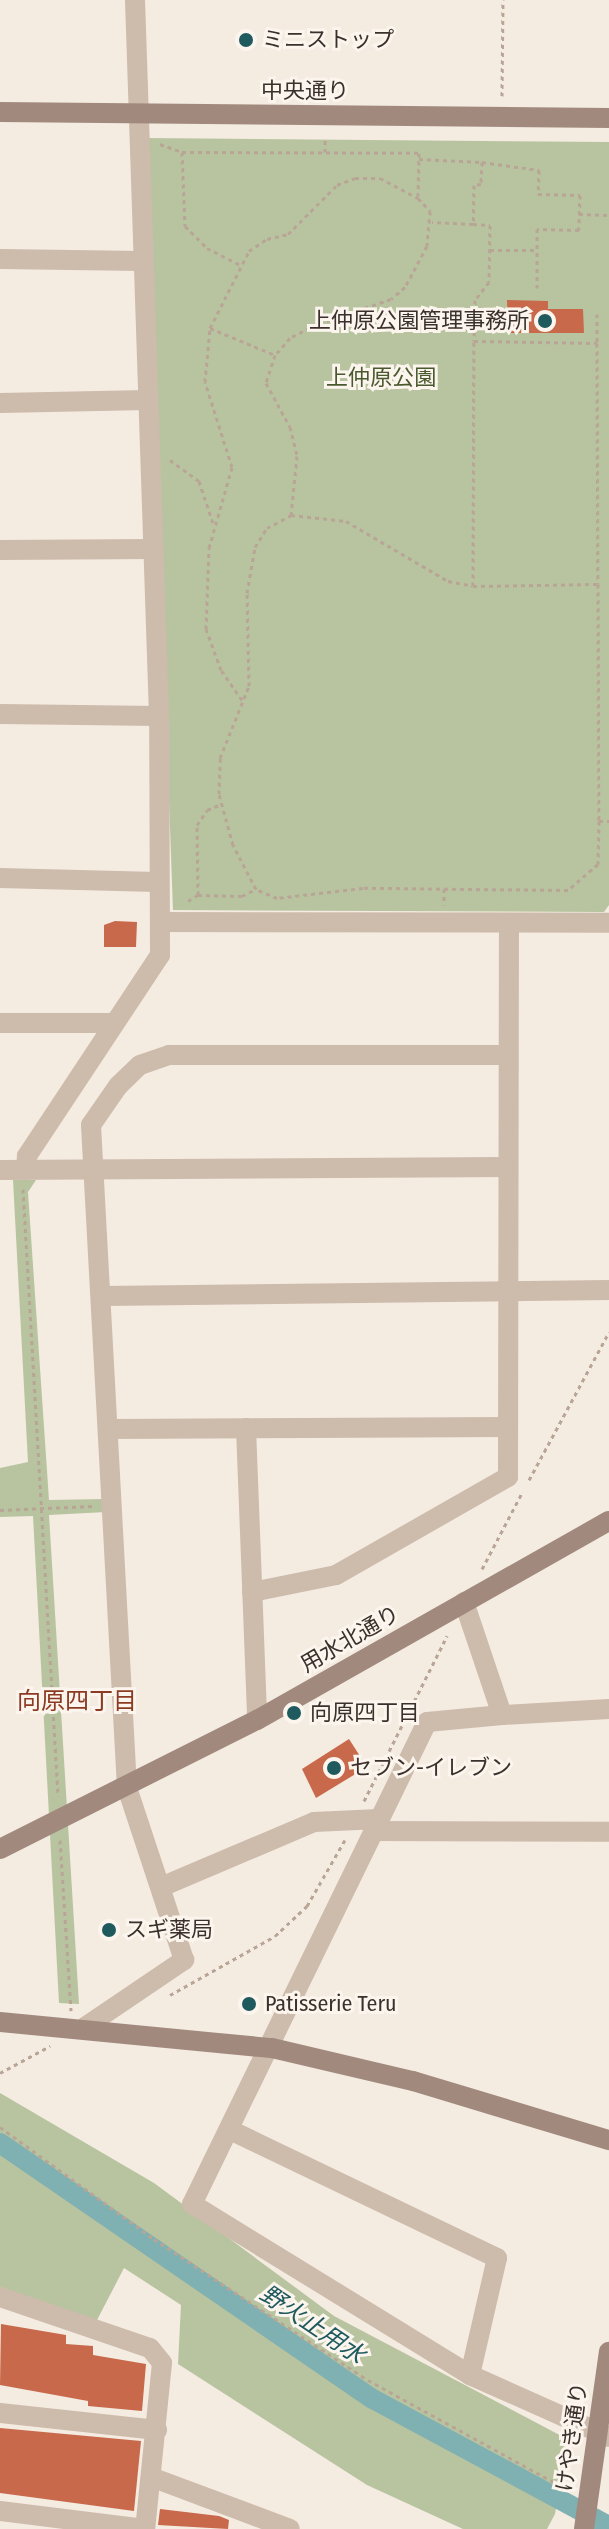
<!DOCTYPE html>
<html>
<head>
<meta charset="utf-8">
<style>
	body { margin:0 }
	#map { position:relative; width:609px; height:2529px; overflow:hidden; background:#f4ebe1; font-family:"Fira Sans Condensed","Noto Sans JP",sans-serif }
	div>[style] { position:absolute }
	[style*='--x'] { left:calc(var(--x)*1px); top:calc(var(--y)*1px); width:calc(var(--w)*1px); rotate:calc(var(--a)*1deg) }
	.green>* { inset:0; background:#b8c4a0 }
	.canal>* { height:20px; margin:-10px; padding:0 10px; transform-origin:10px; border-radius:10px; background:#7fb0b2 }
	.building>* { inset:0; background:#c8694b }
	.path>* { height:3px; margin-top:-1.5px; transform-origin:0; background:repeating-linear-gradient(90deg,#b9a596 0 4px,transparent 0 8px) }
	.street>* { height:20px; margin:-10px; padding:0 10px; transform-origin:10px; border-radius:10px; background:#cdbbac }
	.secondary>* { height:20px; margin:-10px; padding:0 10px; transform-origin:10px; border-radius:10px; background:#a18a7d }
	.dots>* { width:22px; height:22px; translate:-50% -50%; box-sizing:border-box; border:4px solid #fbf5ee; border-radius:50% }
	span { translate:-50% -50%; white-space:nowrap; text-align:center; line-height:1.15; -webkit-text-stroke:6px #fbf5ee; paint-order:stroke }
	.poi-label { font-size:22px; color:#3b302b }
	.left { translate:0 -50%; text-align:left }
	.right { translate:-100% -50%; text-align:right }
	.street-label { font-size:22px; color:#3b302b }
	.park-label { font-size:22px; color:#4a5a2e }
	.neighbourhood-label { font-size:24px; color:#8c3b22 }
	.water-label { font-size:24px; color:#1f5a5e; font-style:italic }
</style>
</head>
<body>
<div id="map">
	<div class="green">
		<i style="clip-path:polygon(145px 138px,609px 142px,609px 905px,604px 912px,173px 910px)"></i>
		<i style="clip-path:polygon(13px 1180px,36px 1180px,28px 1192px,49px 1500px,105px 1499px,106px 1512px,49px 1515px,79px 2004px,59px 2003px,33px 1516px,0 1517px,0 1468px,28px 1462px)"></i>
		<i style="clip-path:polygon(0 2093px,154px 2183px,334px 2316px,569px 2440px,555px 2514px,547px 2529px,463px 2529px,367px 2485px,178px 2364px,181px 2305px,124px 2268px,96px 2322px,0 2287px)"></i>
	</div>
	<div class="canal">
		<i style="--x:0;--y:2143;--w:452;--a:34.5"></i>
		<i style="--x:373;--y:2399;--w:268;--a:28.3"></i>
	</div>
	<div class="building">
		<i style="clip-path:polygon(507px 300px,548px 301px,548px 309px,583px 309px,584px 333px,508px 333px)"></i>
		<i style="clip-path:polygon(115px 921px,137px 922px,136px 947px,104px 947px,104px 925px)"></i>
		<i style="clip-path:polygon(349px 1739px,367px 1767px,316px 1798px,302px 1769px)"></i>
		<i style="clip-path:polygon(1px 2324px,66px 2335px,66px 2344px,93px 2346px,93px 2355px,146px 2364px,142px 2411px,88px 2406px,88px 2401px,0 2385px)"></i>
		<i style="clip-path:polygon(0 2428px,141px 2441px,134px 2511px,0 2493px)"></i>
		<i style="clip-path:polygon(160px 2509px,219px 2516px,229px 2520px,228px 2529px,158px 2525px)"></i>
	</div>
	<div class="path">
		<i style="--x:502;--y:96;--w:96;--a:-89.4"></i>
		<i style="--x:160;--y:144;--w:23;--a:20"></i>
		<i style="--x:182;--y:152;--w:74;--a:87.7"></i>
		<i style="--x:185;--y:226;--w:31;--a:45"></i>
		<i style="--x:207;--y:248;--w:36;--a:27"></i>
		<i style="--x:182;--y:152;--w:237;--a:0.2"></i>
		<i style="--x:419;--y:153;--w:43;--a:91.3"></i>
		<i style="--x:325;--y:152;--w:12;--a:-90"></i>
		<i style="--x:419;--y:159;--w:63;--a:2.7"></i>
		<i style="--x:482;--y:162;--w:22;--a:93"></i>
		<i style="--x:481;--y:184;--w:7;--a:172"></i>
		<i style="--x:474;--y:185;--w:39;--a:91"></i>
		<i style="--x:473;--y:224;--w:41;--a:-177.2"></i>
		<i style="--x:482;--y:162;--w:58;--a:8"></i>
		<i style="--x:539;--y:170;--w:24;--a:92"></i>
		<i style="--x:538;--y:194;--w:42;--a:1.4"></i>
		<i style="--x:580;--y:195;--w:35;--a:92"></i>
		<i style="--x:579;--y:230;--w:42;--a:-178.6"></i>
		<i style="--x:537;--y:229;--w:59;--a:90"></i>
		<i style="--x:579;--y:214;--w:30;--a:2"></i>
		<i style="--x:473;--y:224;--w:17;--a:3"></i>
		<i style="--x:490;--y:225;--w:57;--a:91"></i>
		<i style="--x:489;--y:282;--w:23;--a:128"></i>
		<i style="--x:475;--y:300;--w:41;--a:91.4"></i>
		<i style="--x:490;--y:250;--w:47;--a:0"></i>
		<i style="--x:597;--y:314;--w:29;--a:90"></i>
		<i style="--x:597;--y:343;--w:241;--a:89.8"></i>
		<i style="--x:598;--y:584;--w:237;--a:89.8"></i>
		<i style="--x:599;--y:821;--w:43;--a:91.3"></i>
		<i style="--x:598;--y:864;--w:40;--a:139"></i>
		<i style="--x:568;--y:890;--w:205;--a:-179.4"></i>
		<i style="--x:363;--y:888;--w:87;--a:173.4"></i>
		<i style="--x:277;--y:898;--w:23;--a:-157"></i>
		<i style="--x:256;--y:889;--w:50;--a:-117.6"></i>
		<i style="--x:233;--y:845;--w:53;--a:-105.4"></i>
		<i style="--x:219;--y:794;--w:36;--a:-88"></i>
		<i style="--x:220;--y:758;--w:78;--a:-68.1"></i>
		<i style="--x:249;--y:686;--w:93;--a:-91.2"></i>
		<i style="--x:247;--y:593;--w:47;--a:-80.1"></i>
		<i style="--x:255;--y:547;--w:22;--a:-58"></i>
		<i style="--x:267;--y:528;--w:27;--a:-28"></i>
		<i style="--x:291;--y:515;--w:55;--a:6.2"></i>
		<i style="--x:346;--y:521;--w:118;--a:30.5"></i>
		<i style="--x:448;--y:581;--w:25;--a:11"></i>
		<i style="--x:473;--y:586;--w:125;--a:-0.9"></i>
		<i style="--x:210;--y:328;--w:70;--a:22.6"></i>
		<i style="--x:170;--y:460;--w:36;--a:36"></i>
		<i style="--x:199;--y:481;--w:47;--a:71.6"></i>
		<i style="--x:473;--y:586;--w:245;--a:-89.8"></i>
		<i style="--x:474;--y:341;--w:123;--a:0.9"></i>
		<i style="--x:242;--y:700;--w:37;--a:-125"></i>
		<i style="--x:221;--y:670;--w:44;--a:-110.1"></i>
		<i style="--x:206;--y:629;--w:81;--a:-87.9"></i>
		<i style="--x:209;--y:548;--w:84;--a:-74.1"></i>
		<i style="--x:232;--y:467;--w:89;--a:-107.6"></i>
		<i style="--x:205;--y:382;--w:54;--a:-84.7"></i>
		<i style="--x:210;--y:328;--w:86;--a:-63.1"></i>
		<i style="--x:249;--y:251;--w:22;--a:-34"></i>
		<i style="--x:267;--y:239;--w:22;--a:-13"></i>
		<i style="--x:288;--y:234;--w:69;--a:-45"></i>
		<i style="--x:337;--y:185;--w:19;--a:-21"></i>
		<i style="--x:355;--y:178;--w:25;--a:0"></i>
		<i style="--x:380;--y:178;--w:43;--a:27.8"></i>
		<i style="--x:418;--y:198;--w:18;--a:47"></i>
		<i style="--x:430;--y:211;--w:35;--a:95"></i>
		<i style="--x:427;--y:246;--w:47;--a:118.2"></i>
		<i style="--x:405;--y:287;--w:18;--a:139"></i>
		<i style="--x:391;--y:299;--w:78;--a:161.3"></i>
		<i style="--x:317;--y:324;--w:30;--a:153"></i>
		<i style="--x:290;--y:338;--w:23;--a:131"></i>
		<i style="--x:275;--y:355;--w:29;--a:108"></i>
		<i style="--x:266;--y:383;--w:50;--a:61.4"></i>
		<i style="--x:290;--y:427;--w:30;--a:76"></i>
		<i style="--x:297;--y:456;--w:59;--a:95.8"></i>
		<i style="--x:599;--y:821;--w:10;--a:0"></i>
		<i style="--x:444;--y:889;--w:16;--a:90"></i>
		<i style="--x:198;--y:895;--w:70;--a:-90.8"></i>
		<i style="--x:197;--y:825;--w:18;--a:-56"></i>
		<i style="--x:207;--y:810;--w:16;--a:-22"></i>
		<i style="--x:188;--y:901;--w:12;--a:-31"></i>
		<i style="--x:198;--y:895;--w:44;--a:1.3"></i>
		<i style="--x:242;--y:896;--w:16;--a:-27"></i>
		<i style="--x:23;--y:1189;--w:608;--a:86.7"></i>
		<i style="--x:529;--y:1480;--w:168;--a:-61.6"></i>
		<i style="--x:0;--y:1510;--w:93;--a:-2.5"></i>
		<i style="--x:482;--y:1569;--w:88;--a:-62.3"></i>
		<i style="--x:364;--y:1801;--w:185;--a:-63.3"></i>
		<i style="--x:60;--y:1840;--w:171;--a:86.3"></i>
		<i style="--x:170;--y:1995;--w:120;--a:-29.3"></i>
		<i style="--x:275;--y:1936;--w:44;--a:-43.2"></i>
		<i style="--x:307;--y:1906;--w:76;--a:-60.1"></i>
		<i style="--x:0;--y:2073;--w:57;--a:-28.4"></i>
		<i style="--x:0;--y:2127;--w:190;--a:36"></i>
		<i style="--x:154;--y:2239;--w:256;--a:33.4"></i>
		<i style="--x:368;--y:2380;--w:226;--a:28.8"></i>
	</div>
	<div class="street">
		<i style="--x:0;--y:259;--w:141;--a:0.8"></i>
		<i style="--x:0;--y:403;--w:147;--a:-1.2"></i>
		<i style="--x:0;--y:550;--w:152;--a:-0.4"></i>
		<i style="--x:0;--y:714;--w:159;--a:0.7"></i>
		<i style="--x:0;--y:878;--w:157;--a:1.5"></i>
		<i style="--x:160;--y:922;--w:449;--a:0.1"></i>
		<i style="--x:0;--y:1023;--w:114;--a:0"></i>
		<i style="--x:0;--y:1170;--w:508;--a:-0.34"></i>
		<i style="--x:26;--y:1170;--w:14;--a:-86"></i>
		<i style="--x:27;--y:1156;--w:241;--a:-56.5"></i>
		<i style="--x:160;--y:955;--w:239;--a:-90.2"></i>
		<i style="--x:159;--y:716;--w:716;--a:-91.92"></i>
		<i style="--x:103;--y:1296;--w:506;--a:-0.68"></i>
		<i style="--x:246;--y:1428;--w:292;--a:87.8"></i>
		<i style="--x:110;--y:1429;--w:398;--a:-0.3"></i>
		<i style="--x:252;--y:1592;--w:86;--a:-11.4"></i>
		<i style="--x:336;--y:1575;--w:198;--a:-29.7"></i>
		<i style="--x:508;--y:1477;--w:553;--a:-89.9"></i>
		<i style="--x:464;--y:1602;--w:119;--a:71.4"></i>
		<i style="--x:502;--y:1715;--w:107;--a:-3.2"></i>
		<i style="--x:502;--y:1715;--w:75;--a:174.7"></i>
		<i style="--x:427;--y:1722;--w:536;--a:115.99"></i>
		<i style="--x:192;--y:2204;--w:326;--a:31.6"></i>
		<i style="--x:470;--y:2375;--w:152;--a:24"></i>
		<i style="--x:373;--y:1831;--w:236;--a:0.2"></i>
		<i style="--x:161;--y:1887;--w:166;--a:-23"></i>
		<i style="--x:314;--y:1822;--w:65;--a:-2.6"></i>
		<i style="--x:85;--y:2027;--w:120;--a:-34.1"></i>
		<i style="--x:184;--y:1960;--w:181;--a:-108.3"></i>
		<i style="--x:127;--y:1788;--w:664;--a:-93.11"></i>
		<i style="--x:91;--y:1125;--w:47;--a:-55.3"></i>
		<i style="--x:118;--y:1086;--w:30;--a:-44"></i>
		<i style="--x:140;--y:1065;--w:31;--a:-19"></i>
		<i style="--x:169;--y:1055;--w:339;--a:0"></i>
		<i style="--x:230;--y:2130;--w:296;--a:25.6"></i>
		<i style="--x:497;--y:2258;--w:120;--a:103"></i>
		<i style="--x:0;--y:2297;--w:158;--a:18.8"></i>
		<i style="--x:150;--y:2348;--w:19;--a:51"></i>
		<i style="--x:162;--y:2363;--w:167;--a:95.8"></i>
		<i style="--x:0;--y:2413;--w:158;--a:6.2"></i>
		<i style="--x:151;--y:2477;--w:148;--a:20.5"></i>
		<i style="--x:0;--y:2511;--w:146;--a:7.1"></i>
	</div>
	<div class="secondary">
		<i style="--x:0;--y:112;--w:609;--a:0.56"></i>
		<i style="--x:0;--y:1849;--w:288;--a:-26.7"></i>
		<i style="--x:257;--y:1720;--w:404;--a:-29.5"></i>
		<i style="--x:0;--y:2022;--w:273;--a:5.5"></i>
		<i style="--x:272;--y:2048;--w:145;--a:13.2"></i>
		<i style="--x:413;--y:2081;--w:205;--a:16.8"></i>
		<i style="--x:584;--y:2529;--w:179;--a:-82"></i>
	</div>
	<div class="dots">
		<i style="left:246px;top:40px;background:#1f5a5e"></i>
		<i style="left:545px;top:321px;background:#1f5a5e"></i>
		<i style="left:294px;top:1713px;background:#1f5a5e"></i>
		<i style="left:334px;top:1768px;background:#1f5a5e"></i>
		<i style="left:109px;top:1930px;background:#1f5a5e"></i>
		<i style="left:249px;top:2004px;background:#1f5a5e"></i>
	</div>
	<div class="poi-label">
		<span class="left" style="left:262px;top:40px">ミニストップ</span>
		<span class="right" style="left:529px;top:321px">上仲原公園管理事務所</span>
		<span class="left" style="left:310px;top:1713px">向原四丁目</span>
		<span class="left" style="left:350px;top:1768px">セブン-イレブン</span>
		<span class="left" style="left:125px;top:1930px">スギ薬局</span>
		<span class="left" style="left:265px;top:2004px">Patisserie Teru</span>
	</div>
	<div class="street-label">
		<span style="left:305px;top:91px">中央通り</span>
		<span style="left:350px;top:1639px;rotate:-30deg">用水北通り</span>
		<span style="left:572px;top:2437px;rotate:-82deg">けやき通り</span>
	</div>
	<div class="park-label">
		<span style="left:381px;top:378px">上仲原公園</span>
	</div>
	<div class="neighbourhood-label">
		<span style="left:77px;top:1702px">向原四丁目</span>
	</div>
	<div class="water-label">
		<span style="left:312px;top:2325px;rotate:34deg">野火止用水</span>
	</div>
</div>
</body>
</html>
